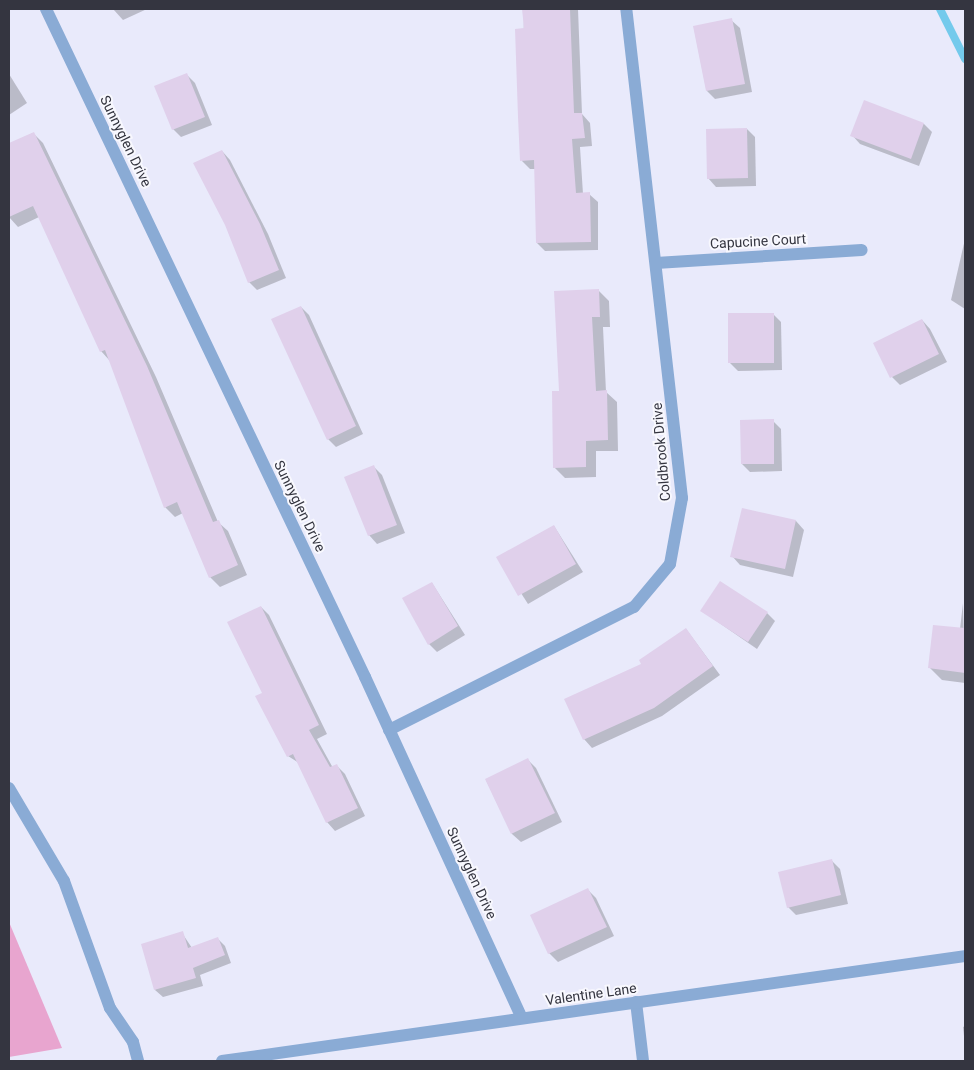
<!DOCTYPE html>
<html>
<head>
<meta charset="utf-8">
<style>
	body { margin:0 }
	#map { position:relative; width:974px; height:1070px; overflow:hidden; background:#e9eafb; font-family:Roboto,sans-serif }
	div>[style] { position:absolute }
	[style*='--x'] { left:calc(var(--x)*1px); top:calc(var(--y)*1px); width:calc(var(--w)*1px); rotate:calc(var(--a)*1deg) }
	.green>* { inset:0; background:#e8a5cf }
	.shadow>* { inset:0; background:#0003 }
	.stream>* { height:8px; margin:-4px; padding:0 4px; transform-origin:4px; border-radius:4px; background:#74caec }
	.building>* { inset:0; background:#e0d0eb }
	.lane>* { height:12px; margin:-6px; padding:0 6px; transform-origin:6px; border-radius:6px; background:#8aabd5 }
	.street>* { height:12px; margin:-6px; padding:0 6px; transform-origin:6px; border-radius:6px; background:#8aabd5 }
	span { translate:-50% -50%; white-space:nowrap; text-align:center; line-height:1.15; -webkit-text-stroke:4px #f8f8fe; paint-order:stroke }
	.street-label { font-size:14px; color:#343540 }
	.frame { position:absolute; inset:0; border:10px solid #343540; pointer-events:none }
</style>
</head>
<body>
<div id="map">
	<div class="green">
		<i style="clip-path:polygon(9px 922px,62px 1048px,9px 1057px)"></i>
	</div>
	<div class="shadow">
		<i style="clip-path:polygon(113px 9px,147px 9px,123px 20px)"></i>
		<i style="clip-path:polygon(524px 9px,578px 9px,582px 114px,590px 123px,592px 146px,580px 147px,583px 194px,589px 194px,598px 202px,598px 250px,545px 251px,537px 243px,536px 169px,530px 169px,522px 161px)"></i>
		<i style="clip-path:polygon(731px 20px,740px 28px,752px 92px,715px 99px,707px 91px,694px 27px)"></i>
		<i style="clip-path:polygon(9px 74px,27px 103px,9px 115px)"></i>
		<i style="clip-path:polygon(187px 75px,195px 83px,212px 125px,181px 137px,173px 129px)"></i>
		<i style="clip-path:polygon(924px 124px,932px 132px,919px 166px,860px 144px,852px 135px)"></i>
		<i style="clip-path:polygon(747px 129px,755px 137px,756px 186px,716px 187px,708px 178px)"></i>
		<i style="clip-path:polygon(33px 133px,43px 143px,156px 377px,218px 522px,228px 531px,247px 575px,220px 587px,210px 577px,183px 513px,175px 517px,165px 507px,110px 361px,101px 351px,39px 217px,18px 227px,9px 217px,9px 144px)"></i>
		<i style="clip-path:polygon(222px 151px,230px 160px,268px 234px,286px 278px,257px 290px,249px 282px)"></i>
		<i style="clip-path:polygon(965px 239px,965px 309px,951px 300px)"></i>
		<i style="clip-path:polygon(598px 290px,609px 301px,610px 327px,603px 327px,606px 392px,617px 402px,618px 451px,596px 451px,596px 477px,565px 478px,554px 467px,560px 392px)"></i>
		<i style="clip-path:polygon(301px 307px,309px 315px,363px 434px,336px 447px,328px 439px)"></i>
		<i style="clip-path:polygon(773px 314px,781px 322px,782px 370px,738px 371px,730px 363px)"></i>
		<i style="clip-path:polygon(922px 320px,930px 329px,947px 362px,900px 385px,892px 377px)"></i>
		<i style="clip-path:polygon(773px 421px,781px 429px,782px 471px,750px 472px,742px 464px)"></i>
		<i style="clip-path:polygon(373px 466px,382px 475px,405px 533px,377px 544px,369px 535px)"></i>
		<i style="clip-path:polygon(743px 509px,796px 521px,804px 530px,793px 577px,740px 565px,732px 556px)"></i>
		<i style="clip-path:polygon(554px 526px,583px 572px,528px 604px,498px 557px)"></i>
		<i style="clip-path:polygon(432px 583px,465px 635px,437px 652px,429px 644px)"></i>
		<i style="clip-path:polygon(963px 603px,965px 683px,942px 680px,930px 668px,960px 629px)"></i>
		<i style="clip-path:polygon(261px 607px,269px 615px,327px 734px,317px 739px,333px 768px,337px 766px,345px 774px,365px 816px,335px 831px,327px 822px,299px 763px,288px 756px,263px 694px)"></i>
		<i style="clip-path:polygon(702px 611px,767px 613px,775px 621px,757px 649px)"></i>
		<i style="clip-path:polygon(686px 629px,720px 675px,662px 716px,592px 748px,584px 739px,566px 700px,643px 664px)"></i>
		<i style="clip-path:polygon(528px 760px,536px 768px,562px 822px,521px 842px,512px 834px,486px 780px)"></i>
		<i style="clip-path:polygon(831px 860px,840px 869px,848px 904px,796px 915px,788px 907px)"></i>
		<i style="clip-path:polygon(588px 890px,596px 898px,614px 936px,558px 962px,549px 953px)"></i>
		<i style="clip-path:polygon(182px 933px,192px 948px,217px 938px,225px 946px,231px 963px,200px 975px,203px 986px,163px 997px,155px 990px)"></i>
		<i style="clip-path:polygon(965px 1026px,965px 1045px,963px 1027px)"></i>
	</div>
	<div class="stream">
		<i style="--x:940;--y:9;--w:56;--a:63.4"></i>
	</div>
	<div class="building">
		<i style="clip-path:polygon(522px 9px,570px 9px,574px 113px,582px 113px,585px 138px,572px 139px,576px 193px,590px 192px,591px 242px,536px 243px,534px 160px,520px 161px,518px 117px,515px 29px,524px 28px)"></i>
		<i style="clip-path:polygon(732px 18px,745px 84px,706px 91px,693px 26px)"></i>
		<i style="clip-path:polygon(187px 73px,205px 117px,172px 130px,154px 86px)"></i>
		<i style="clip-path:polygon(864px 100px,924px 123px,911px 159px,850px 136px)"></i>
		<i style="clip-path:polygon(747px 128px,748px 178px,707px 179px,706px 129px)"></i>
		<i style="clip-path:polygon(34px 132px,147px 366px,213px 522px,219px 520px,238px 565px,209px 578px,177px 502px,164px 508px,105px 350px,100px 352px,33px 206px,9px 217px,9px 143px)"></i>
		<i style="clip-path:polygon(222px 150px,260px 224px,279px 270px,248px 283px,225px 225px,193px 163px)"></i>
		<i style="clip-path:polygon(599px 289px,600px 317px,592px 317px,596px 391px,607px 390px,608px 440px,586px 441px,586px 467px,553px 468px,552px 391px,559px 391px,554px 291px)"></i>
		<i style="clip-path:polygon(301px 306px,356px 426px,327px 440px,271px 319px)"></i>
		<i style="clip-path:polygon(728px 313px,774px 313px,774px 363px,728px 363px)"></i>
		<i style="clip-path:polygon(922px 319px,939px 354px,890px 378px,873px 343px)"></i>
		<i style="clip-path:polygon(774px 419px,774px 464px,741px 464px,740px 420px)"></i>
		<i style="clip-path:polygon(374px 465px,397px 525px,368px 536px,344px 477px)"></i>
		<i style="clip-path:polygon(742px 508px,796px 520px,785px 569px,730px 557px)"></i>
		<i style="clip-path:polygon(554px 525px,576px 564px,518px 596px,496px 557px)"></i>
		<i style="clip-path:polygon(720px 581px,768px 612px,748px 642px,700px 611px)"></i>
		<i style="clip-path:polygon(432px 582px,458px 626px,428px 645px,402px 598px)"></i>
		<i style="clip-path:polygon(261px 606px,319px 725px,309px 730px,330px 767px,337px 764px,358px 808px,326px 823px,293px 754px,287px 757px,255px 696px,262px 693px,227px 622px)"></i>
		<i style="clip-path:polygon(933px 625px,965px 628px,965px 673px,928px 668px)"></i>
		<i style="clip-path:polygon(686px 628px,713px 666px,654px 708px,583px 740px,564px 699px,641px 664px,639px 660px)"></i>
		<i style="clip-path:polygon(528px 758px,555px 813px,511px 834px,485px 779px)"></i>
		<i style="clip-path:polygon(832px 859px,841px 895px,787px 908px,778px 872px)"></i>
		<i style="clip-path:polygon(588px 888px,607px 927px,548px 954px,530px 915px)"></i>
		<i style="clip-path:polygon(183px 931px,188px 948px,218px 937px,225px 955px,193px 968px,196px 978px,154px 990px,141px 944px)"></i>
	</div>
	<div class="lane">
		<i style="--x:9;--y:788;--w:108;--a:59.4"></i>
		<i style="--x:64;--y:881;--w:135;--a:70.1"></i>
		<i style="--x:110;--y:1008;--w:41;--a:55.9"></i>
		<i style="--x:133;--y:1042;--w:20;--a:75"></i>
		<i style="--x:636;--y:1002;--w:59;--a:83.2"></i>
	</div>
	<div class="street">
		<i style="--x:46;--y:9;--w:740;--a:64.47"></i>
		<i style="--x:365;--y:677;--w:375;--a:65.3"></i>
		<i style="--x:656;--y:263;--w:206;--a:-3.6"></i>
		<i style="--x:389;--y:730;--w:274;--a:-26.7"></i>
		<i style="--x:634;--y:607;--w:56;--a:-50.1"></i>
		<i style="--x:670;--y:564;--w:67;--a:-79.7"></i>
		<i style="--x:682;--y:498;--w:492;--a:-96.5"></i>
		<i style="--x:222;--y:1061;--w:750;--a:-8.04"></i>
	</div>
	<div class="street-label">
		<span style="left:126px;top:141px;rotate:64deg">Sunnyglen Drive</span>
		<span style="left:758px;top:241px;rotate:-3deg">Capucine Court</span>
		<span style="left:661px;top:452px;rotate:-95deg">Coldbrook Drive</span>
		<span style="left:300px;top:506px;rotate:64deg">Sunnyglen Drive</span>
		<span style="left:472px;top:873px;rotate:65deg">Sunnyglen Drive</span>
		<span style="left:591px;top:994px;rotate:-8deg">Valentine Lane</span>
	</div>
	<div class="frame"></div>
</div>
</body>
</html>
